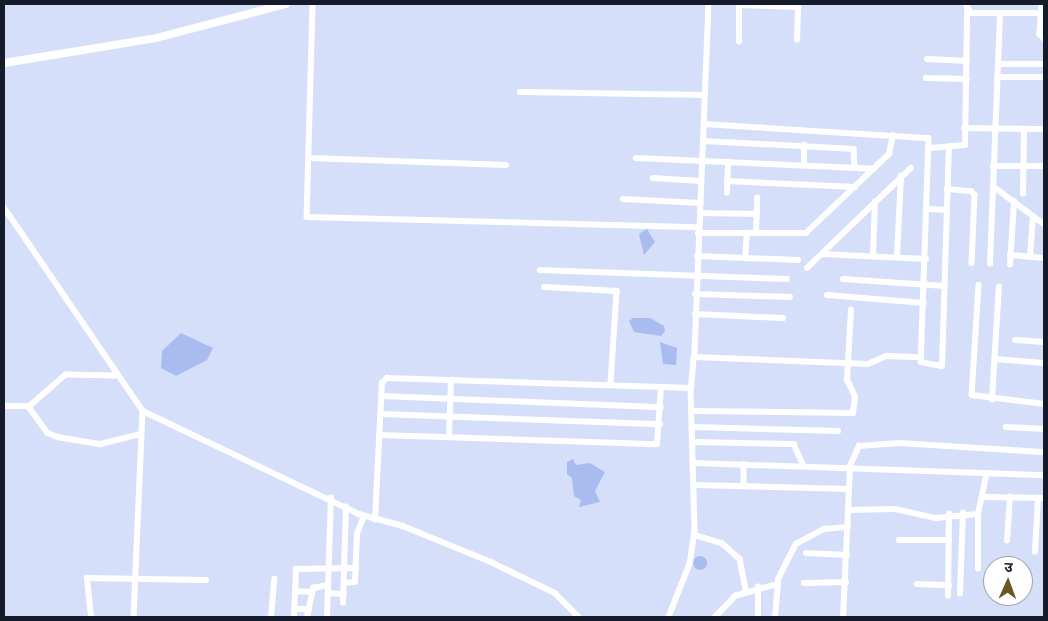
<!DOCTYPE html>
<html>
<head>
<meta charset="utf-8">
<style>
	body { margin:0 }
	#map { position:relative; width:1048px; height:621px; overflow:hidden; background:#d6dffa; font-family:Helvetica,"Noto Sans Devanagari",sans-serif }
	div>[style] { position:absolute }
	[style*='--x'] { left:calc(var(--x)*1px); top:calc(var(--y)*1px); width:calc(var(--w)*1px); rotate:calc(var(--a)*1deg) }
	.water>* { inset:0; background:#a9bcf0 }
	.round { border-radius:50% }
	.street>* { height:5.5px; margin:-2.75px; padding:0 2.75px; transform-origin:2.75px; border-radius:2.75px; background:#fff }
	.secondary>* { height:8px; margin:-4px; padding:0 4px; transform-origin:4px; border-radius:4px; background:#fff }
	span { translate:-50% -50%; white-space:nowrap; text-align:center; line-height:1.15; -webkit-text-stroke:5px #fff; paint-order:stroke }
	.frame { position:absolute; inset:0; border:5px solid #161b2b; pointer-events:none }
	.north { position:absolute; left:983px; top:556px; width:50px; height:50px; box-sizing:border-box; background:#fff; border:1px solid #a2a4aa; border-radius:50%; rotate:2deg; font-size:14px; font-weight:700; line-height:20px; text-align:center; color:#161b2b }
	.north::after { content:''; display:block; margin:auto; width:18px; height:22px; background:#685624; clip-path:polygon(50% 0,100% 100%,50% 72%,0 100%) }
</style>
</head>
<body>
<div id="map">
	<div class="water">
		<i style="clip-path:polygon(647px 229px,655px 242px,644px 255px,639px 234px)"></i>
		<i style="clip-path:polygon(633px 318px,650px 318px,664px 326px,665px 331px,661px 336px,634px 332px,629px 321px)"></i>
		<i style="clip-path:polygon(181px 333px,213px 348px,207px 360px,176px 376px,161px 368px,162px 351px)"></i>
		<i style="clip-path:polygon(660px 342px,677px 348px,676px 365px,663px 364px)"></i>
		<i style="clip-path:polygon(573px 459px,576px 465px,590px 463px,605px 472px,595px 491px,600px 502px,579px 507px,581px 500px,574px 496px,572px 478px,567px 474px,567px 462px)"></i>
		<i class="round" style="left:693px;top:556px;width:14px;height:14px"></i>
	</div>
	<div class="street">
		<i style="--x:313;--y:4;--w:213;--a:91.6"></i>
		<i style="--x:307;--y:217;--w:391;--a:1.5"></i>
		<i style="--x:709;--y:4;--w:353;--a:92.3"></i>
		<i style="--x:695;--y:357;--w:173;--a:2.3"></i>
		<i style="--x:868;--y:364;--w:20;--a:-24"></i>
		<i style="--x:886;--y:356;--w:35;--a:2"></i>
		<i style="--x:966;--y:4;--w:10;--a:61"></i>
		<i style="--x:971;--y:13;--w:71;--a:0"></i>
		<i style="--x:1042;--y:4;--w:30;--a:94"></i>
		<i style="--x:1040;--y:34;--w:6;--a:45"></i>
		<i style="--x:739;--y:5;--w:59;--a:1.9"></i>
		<i style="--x:797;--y:40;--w:36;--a:-88"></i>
		<i style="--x:739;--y:42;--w:38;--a:-90"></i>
		<i style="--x:927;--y:59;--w:40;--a:2.9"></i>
		<i style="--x:998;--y:64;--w:46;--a:0"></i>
		<i style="--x:997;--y:77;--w:47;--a:0"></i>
		<i style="--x:926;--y:78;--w:41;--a:1.4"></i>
		<i style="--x:520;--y:92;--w:185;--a:0.9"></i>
		<i style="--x:704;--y:124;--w:225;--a:3.6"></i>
		<i style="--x:929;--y:138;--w:224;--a:92"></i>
		<i style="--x:921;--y:362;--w:21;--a:11"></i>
		<i style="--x:942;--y:366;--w:217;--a:-88.2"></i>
		<i style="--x:964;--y:128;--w:80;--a:0.7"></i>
		<i style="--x:703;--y:141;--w:151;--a:3"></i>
		<i style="--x:854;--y:149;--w:19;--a:87"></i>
		<i style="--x:930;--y:148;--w:35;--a:-5"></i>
		<i style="--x:965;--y:145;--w:134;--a:-89.1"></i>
		<i style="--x:309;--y:158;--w:197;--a:2"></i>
		<i style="--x:636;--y:158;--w:238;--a:2.6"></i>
		<i style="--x:804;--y:166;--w:21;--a:-90"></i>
		<i style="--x:993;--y:166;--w:51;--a:0"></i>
		<i style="--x:653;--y:178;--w:48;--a:3.6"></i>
		<i style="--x:727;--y:181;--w:128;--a:2.7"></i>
		<i style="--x:994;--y:187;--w:62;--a:36.5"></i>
		<i style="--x:947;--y:189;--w:24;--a:5"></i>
		<i style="--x:971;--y:191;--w:6;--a:45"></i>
		<i style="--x:975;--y:195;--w:68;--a:92.5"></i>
		<i style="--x:727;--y:193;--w:31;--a:-88"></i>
		<i style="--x:1023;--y:194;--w:65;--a:-89.1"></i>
		<i style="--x:623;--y:199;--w:77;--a:3"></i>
		<i style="--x:4;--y:207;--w:247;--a:55.7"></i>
		<i style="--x:143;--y:411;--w:206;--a:92.5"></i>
		<i style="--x:928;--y:209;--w:18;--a:3"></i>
		<i style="--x:700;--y:213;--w:57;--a:1"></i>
		<i style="--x:698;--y:233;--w:108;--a:0"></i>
		<i style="--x:806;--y:233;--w:115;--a:-43.6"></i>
		<i style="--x:889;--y:154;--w:19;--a:-78"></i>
		<i style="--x:756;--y:233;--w:35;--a:-88"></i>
		<i style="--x:822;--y:254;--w:104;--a:2.8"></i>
		<i style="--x:1010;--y:255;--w:34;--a:5"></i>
		<i style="--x:697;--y:256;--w:101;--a:2.3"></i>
		<i style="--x:873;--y:256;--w:54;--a:-87.9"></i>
		<i style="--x:897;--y:257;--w:81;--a:-87.2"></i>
		<i style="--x:1030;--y:257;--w:41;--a:-85.8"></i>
		<i style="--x:745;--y:259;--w:26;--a:-86"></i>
		<i style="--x:990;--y:264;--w:251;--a:-87.7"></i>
		<i style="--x:1010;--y:265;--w:64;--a:-86.4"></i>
		<i style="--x:807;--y:268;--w:144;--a:-43.9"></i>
		<i style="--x:540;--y:270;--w:247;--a:2.1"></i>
		<i style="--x:843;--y:279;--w:102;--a:3.9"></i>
		<i style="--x:979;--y:285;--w:110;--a:93.6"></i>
		<i style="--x:972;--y:395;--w:73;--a:7.1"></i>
		<i style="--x:544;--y:287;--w:73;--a:3.1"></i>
		<i style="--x:617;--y:291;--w:93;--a:93.7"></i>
		<i style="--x:695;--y:294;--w:95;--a:1.8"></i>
		<i style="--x:827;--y:295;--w:97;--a:4.7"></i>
		<i style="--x:695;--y:314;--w:88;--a:2.6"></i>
		<i style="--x:1015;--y:340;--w:29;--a:4"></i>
		<i style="--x:995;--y:359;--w:49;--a:4.7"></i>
		<i style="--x:116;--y:376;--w:50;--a:-178.9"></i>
		<i style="--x:66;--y:375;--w:49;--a:139.1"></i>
		<i style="--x:29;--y:407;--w:32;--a:54"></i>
		<i style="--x:48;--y:433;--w:11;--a:22"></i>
		<i style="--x:58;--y:437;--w:43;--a:9.5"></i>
		<i style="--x:100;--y:444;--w:42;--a:-13.7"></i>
		<i style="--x:691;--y:388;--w:32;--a:-85"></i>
		<i style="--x:382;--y:396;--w:279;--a:2.3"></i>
		<i style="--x:992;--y:400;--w:113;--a:-86.5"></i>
		<i style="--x:4;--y:406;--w:25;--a:0"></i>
		<i style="--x:143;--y:411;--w:239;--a:25.5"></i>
		<i style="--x:359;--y:514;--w:46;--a:15.3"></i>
		<i style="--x:403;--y:526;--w:95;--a:22.2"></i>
		<i style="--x:491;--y:562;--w:71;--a:25.8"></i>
		<i style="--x:555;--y:593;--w:34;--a:45"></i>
		<i style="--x:695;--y:411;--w:158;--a:0.7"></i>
		<i style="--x:853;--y:413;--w:16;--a:-83"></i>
		<i style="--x:855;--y:397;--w:19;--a:-115"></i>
		<i style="--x:847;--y:380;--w:70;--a:-86.7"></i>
		<i style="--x:381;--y:414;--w:279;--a:2.1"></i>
		<i style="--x:695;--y:427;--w:143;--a:1.6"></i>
		<i style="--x:1006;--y:427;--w:38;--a:3"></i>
		<i style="--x:379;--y:435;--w:278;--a:1.9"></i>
		<i style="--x:657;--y:444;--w:57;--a:-86"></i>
		<i style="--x:449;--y:437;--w:57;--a:-88"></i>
		<i style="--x:695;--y:442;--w:99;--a:1.2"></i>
		<i style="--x:794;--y:444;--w:24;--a:66"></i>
		<i style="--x:695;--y:463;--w:349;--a:2"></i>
		<i style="--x:744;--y:464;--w:22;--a:90"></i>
		<i style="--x:695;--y:485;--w:154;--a:1.5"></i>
		<i style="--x:982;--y:497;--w:62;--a:0.9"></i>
		<i style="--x:848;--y:510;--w:47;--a:-1.2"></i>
		<i style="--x:895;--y:509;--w:42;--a:12.4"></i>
		<i style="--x:936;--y:518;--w:42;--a:-5.4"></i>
		<i style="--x:375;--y:520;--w:137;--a:-87.1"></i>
		<i style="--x:382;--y:383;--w:7;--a:-45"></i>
		<i style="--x:387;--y:378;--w:304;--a:1.9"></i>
		<i style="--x:691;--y:388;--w:142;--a:88.4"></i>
		<i style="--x:695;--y:530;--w:34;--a:98"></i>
		<i style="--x:690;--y:564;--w:57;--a:111.6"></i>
		<i style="--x:695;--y:535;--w:28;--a:17"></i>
		<i style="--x:722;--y:543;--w:24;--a:42"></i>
		<i style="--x:740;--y:559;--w:33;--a:79"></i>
		<i style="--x:899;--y:540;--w:50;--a:0"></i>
		<i style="--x:1007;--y:541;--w:44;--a:-86.1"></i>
		<i style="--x:1035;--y:552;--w:54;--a:-86.8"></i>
		<i style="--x:806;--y:553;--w:41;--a:2.8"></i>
		<i style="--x:978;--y:569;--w:55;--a:-90"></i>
		<i style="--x:978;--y:514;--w:40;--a:-78"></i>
		<i style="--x:344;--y:583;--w:11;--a:-5"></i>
		<i style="--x:355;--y:582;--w:48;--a:-87.6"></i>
		<i style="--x:357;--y:534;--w:19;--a:-69"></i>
		<i style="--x:804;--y:583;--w:42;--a:-1.4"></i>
		<i style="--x:917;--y:584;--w:32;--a:2"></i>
		<i style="--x:295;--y:591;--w:17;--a:3"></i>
		<i style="--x:328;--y:593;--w:16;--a:4"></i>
		<i style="--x:960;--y:594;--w:81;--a:-87.9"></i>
		<i style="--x:948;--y:596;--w:82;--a:-89.3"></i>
		<i style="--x:343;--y:603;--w:96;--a:-88.2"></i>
		<i style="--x:294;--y:609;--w:15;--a:0"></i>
		<i style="--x:91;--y:617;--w:39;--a:-96"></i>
		<i style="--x:87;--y:578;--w:119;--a:1"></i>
		<i style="--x:271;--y:617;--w:38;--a:-85"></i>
		<i style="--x:294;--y:617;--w:48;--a:-87.6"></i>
		<i style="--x:296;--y:569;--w:60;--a:-1"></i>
		<i style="--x:307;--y:617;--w:30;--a:-78"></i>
		<i style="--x:313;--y:588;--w:15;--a:-11"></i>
		<i style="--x:327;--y:617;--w:119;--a:-88.1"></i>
		<i style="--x:715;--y:617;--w:29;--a:-46"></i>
		<i style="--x:735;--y:596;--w:44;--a:-15.9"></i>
		<i style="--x:758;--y:617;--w:30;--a:-90"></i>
		<i style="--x:775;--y:617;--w:38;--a:-85"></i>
		<i style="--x:778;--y:579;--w:39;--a:-63"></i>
		<i style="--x:796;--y:544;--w:32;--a:-28"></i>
		<i style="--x:824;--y:529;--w:24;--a:-5"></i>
		<i style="--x:843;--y:617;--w:151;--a:-87.3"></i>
		<i style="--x:850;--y:466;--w:22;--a:-66"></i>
		<i style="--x:859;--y:446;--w:40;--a:-4.3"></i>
		<i style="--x:899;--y:443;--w:145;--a:3.6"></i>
	</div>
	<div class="secondary">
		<i style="--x:4;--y:63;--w:154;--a:-9.3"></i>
		<i style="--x:156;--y:38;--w:134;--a:-14.7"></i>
	</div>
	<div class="frame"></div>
	<div class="north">उ</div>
</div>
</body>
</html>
